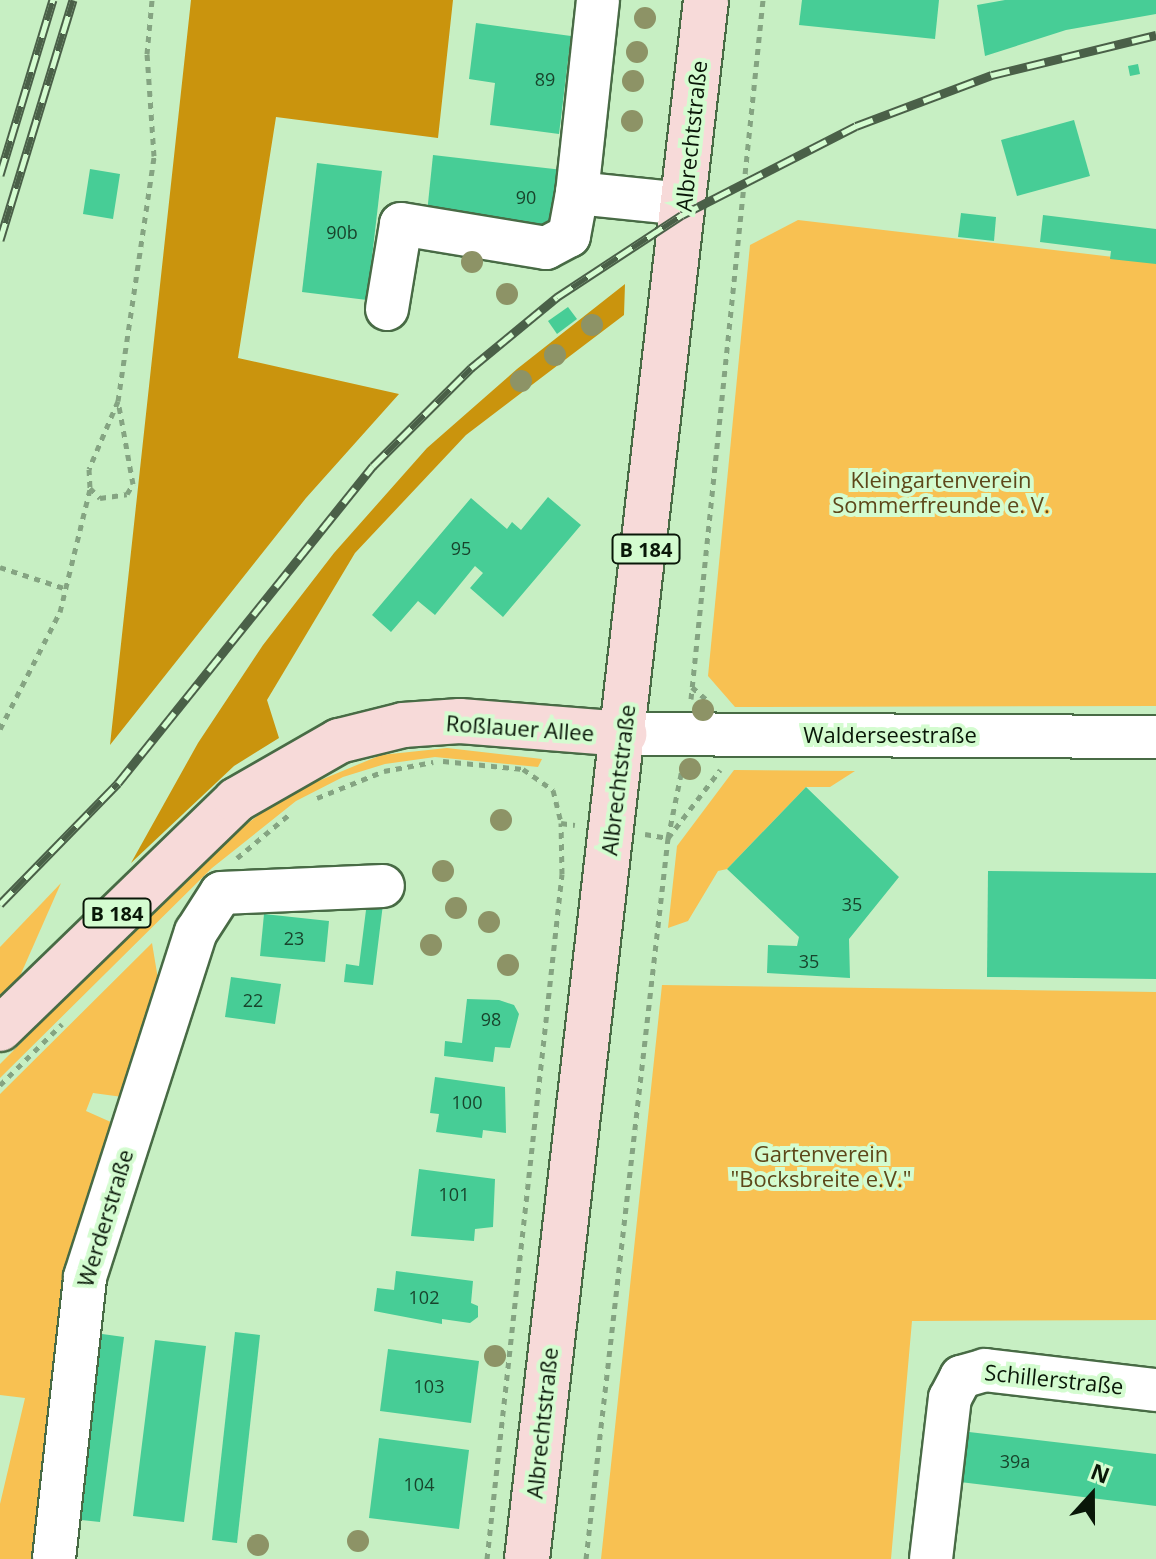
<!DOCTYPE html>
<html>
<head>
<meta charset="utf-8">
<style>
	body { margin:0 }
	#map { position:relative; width:1156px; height:1559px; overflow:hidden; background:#c7efc3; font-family:"Open Sans",sans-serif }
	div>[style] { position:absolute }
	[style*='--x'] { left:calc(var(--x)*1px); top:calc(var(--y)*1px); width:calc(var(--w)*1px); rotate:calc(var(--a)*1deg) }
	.green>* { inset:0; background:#f8c152 }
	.forest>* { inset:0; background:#ca940d }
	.building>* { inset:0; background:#47cd96 }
	.path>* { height:5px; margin-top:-2.5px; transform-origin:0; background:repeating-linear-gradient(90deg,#85a482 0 6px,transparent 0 12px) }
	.roads { filter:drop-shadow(2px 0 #486b45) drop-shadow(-2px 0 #486b45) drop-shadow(0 2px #486b45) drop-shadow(0 -2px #486b45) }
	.minor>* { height:42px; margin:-21px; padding:0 21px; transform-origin:21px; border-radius:21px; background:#fff }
	.major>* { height:44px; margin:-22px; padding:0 22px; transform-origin:22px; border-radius:22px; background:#f7dad9 }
	.rail>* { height:9px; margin-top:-4.5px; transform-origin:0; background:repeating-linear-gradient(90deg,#d4fcd0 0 18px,#4a6048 0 36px); box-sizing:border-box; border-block:2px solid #4a6048 }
	.trees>* { width:22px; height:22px; margin:-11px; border-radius:50%; background:#8d9366 }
	span { translate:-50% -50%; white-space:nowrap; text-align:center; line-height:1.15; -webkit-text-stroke:8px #d4fcd0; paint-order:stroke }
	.number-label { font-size:18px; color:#18442c }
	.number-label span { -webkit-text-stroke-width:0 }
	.shield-label span { padding:2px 6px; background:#d4fcd0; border:2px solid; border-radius:6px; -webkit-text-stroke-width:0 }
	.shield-label { font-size:20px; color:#091708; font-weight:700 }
	.street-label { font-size:22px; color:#091708 }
	.park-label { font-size:22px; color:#5d4719 }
	.north { position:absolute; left:1052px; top:1455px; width:80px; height:80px; -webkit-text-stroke:6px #d4fcd0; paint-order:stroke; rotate:21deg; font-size:22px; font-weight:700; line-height:32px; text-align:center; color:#091708 }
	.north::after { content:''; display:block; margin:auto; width:28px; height:36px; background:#091708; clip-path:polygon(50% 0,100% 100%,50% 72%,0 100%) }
</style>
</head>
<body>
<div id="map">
	<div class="green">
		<i style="clip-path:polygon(798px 220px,1156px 262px,1156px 706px,735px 707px,708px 676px,750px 245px)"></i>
		<i style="clip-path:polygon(447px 748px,542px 759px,538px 767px,435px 757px,385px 764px,343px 777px,296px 801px,212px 868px,0 1078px,0 1064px,104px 960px,236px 832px,287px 794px,381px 755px)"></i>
		<i style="clip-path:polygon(734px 770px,855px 771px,830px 787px,806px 787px,727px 869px,718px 871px,688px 921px,668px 928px,677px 846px)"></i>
		<i style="clip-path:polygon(61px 883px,20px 976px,0 995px,0 947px)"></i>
		<i style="clip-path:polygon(152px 943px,159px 985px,130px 1098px,93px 1093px,86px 1111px,122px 1127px,47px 1436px,31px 1559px,0 1559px,0 1504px,25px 1398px,0 1395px,0 1094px)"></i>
		<i style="clip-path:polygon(662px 985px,1156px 992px,1156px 1320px,912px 1321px,891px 1559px,601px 1559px)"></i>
	</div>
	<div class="forest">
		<i style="clip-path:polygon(191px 0,453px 0,438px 138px,276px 117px,238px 358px,399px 394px,306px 498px,110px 745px)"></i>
		<i style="clip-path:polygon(625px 284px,624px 315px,466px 435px,355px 553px,267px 700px,279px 738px,234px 766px,131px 863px,198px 743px,263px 645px,334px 553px,427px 448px,517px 369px)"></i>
	</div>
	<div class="building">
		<i style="clip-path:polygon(802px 0,939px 0,935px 39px,799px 25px)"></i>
		<i style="clip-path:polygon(1005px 0,1156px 0,1156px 14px,1066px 30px,985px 56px,977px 5px)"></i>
		<i style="clip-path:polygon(476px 23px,571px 36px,559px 134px,490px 125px,495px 83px,469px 79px)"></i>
		<i style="clip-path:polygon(1138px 64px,1140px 74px,1130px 76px,1128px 66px)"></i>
		<i style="clip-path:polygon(1074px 120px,1090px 176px,1017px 196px,1001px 140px)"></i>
		<i style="clip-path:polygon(433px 155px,563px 170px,556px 228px,427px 213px)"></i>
		<i style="clip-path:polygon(317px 163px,382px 171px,367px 300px,302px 292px)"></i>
		<i style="clip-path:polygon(90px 169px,120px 174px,113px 219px,83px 214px)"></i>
		<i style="clip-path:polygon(961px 213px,996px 217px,994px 241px,958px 237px)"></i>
		<i style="clip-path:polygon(1043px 215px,1156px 229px,1156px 264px,1110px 259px,1111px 251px,1040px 242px)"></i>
		<i style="clip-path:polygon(568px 307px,577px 319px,557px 334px,548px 321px)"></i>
		<i style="clip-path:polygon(548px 497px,581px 525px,503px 617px,470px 588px,483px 573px,475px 566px,435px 615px,418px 601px,391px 632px,372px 615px,471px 498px,507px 529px,512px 522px,521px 530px)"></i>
		<i style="clip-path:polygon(806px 787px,899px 877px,849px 939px,850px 978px,767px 973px,768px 945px,797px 946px,799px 937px,727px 869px)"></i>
		<i style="clip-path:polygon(988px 871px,1156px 873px,1156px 979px,987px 977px)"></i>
		<i style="clip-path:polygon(367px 902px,383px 904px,373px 985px,344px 982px,346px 964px,359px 966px)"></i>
		<i style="clip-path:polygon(264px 914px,329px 921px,325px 962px,260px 956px)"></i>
		<i style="clip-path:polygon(231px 977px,281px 984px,275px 1024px,225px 1017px)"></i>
		<i style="clip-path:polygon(467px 999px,499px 1000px,514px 1005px,519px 1014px,510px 1048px,495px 1047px,493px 1062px,444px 1056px,445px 1041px,462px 1043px)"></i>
		<i style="clip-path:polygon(435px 1077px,505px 1087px,506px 1133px,483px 1130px,482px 1138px,436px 1132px,439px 1114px,430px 1113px)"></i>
		<i style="clip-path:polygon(419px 1169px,495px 1179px,493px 1227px,475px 1229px,474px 1241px,411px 1236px)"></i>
		<i style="clip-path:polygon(396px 1271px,473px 1281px,471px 1303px,478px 1306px,478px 1317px,470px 1323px,442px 1319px,442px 1324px,374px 1311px,377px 1288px,394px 1290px)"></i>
		<i style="clip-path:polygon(235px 1332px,260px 1335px,237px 1543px,212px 1540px)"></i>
		<i style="clip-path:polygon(95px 1333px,124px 1337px,100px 1522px,72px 1519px)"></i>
		<i style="clip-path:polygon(155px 1340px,206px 1346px,184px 1522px,133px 1516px)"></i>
		<i style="clip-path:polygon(388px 1349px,479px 1361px,471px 1423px,380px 1411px)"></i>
		<i style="clip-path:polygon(969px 1432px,1156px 1454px,1156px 1506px,960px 1482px)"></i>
		<i style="clip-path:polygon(379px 1438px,469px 1450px,459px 1529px,369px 1518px)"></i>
	</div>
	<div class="path">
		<i style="--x:118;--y:401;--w:74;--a:113.1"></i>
		<i style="--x:89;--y:469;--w:19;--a:87"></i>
		<i style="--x:90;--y:488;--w:14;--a:45"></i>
		<i style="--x:100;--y:498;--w:27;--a:-8"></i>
		<i style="--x:127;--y:494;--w:12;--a:-59"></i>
		<i style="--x:133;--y:484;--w:84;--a:-100.2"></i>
		<i style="--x:118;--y:401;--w:248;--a:-81.6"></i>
		<i style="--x:154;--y:156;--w:102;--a:-93.9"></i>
		<i style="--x:147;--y:54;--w:54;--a:-84.7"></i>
		<i style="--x:0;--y:567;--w:71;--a:18.2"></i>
		<i style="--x:692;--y:687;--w:20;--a:41"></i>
		<i style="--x:691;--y:699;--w:703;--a:-84.12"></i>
		<i style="--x:0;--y:729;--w:131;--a:-62.9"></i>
		<i style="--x:60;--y:612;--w:127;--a:-76.3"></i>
		<i style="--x:443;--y:761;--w:80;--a:5.7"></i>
		<i style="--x:523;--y:769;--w:37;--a:35"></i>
		<i style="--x:553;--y:790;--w:34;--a:76"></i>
		<i style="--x:561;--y:823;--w:14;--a:8"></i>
		<i style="--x:317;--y:798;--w:72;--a:-21.9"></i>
		<i style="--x:384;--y:771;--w:50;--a:-10.4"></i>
		<i style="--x:645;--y:834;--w:23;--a:10"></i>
		<i style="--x:668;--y:838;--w:70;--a:-78.5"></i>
		<i style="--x:237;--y:858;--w:70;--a:-39.8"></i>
		<i style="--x:0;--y:1085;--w:87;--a:-44.5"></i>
		<i style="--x:487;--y:1559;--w:689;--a:-83.75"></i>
		<i style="--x:562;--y:874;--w:51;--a:-91.1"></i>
		<i style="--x:586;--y:1559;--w:726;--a:-83.51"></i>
		<i style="--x:668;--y:838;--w:86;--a:-52.6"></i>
	</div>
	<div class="roads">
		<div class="minor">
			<i style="--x:598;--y:0;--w:194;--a:96.2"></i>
			<i style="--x:577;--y:193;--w:107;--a:5.9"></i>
			<i style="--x:387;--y:309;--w:86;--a:-80.6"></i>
			<i style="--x:401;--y:224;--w:147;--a:9.4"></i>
			<i style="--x:546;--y:248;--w:26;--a:-28"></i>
			<i style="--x:569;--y:236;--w:44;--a:-79.5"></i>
			<i style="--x:624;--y:734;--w:532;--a:0.32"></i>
			<i style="--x:54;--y:1559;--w:284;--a:-83.7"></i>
			<i style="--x:85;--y:1277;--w:362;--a:-72.2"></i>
			<i style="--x:196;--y:932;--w:46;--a:-57.3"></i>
			<i style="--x:221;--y:893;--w:162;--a:-2.5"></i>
			<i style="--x:931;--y:1559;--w:162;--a:-83.3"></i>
			<i style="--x:950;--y:1398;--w:24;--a:-62"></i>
			<i style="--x:961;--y:1377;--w:25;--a:-16"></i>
			<i style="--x:985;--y:1370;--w:172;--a:6.7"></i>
		</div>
		<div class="major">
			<i style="--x:0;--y:1029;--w:329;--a:-44.1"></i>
			<i style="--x:236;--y:800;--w:119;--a:-29.8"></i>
			<i style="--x:339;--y:741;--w:66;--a:-14"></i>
			<i style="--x:403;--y:725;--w:57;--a:-4"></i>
			<i style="--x:460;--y:721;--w:165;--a:4.5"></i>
			<i style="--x:527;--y:1559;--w:1569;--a:-83.45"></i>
		</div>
	</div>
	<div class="rail">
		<i style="--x:0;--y:175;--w:183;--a:-73.2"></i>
		<i style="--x:0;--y:240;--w:251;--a:-73.1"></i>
		<i style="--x:0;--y:904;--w:169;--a:-45.7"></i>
		<i style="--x:118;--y:783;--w:407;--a:-51.2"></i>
		<i style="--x:373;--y:466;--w:139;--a:-45"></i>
		<i style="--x:471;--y:368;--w:112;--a:-39.5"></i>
		<i style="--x:557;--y:297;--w:149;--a:-33.3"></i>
		<i style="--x:682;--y:215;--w:195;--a:-27.1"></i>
		<i style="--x:856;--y:126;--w:145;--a:-20.6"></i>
		<i style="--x:992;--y:75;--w:169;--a:-13.7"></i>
	</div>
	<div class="trees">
		<i style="left:645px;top:18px"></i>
		<i style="left:637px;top:52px"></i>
		<i style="left:633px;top:81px"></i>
		<i style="left:632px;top:121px"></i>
		<i style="left:472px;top:262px"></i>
		<i style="left:507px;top:294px"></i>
		<i style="left:592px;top:325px"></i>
		<i style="left:555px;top:355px"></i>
		<i style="left:521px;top:381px"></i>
		<i style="left:703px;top:710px"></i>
		<i style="left:690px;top:769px"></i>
		<i style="left:501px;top:820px"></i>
		<i style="left:443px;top:871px"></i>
		<i style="left:456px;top:908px"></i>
		<i style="left:489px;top:922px"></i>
		<i style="left:431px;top:945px"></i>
		<i style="left:508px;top:965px"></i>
		<i style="left:495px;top:1356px"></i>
		<i style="left:358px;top:1541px"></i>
		<i style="left:258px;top:1545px"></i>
	</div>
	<div class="number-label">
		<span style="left:545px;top:79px">89</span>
		<span style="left:526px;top:197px">90</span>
		<span style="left:342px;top:232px">90b</span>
		<span style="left:461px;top:548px">95</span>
		<span style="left:852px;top:904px">35</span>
		<span style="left:294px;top:938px">23</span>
		<span style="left:809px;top:961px">35</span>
		<span style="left:253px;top:1000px">22</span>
		<span style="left:491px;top:1019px">98</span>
		<span style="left:467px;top:1102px">100</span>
		<span style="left:454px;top:1194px">101</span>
		<span style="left:424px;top:1297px">102</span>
		<span style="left:429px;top:1386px">103</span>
		<span style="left:1015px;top:1461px">39a</span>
		<span style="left:419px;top:1484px">104</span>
	</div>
	<div class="shield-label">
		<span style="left:646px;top:549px">B 184</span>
		<span style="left:117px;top:913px">B 184</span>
	</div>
	<div class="street-label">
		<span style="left:691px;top:136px;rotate:-84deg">Albrechtstraße</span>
		<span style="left:520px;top:728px;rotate:4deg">Roßlauer Allee</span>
		<span style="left:890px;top:735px">Walderseestraße</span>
		<span style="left:618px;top:780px;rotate:-83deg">Albrechtstraße</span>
		<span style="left:105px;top:1218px;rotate:-73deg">Werderstraße</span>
		<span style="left:1054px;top:1379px;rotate:6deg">Schillerstraße</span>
		<span style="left:542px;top:1423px;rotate:-84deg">Albrechtstraße</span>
	</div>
	<div class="park-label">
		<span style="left:941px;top:492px">Kleingartenverein<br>Sommerfreunde e. V.</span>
		<span style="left:821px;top:1166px">Gartenverein<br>"Bocksbreite e.V."</span>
	</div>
	<div class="north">N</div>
</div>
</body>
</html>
